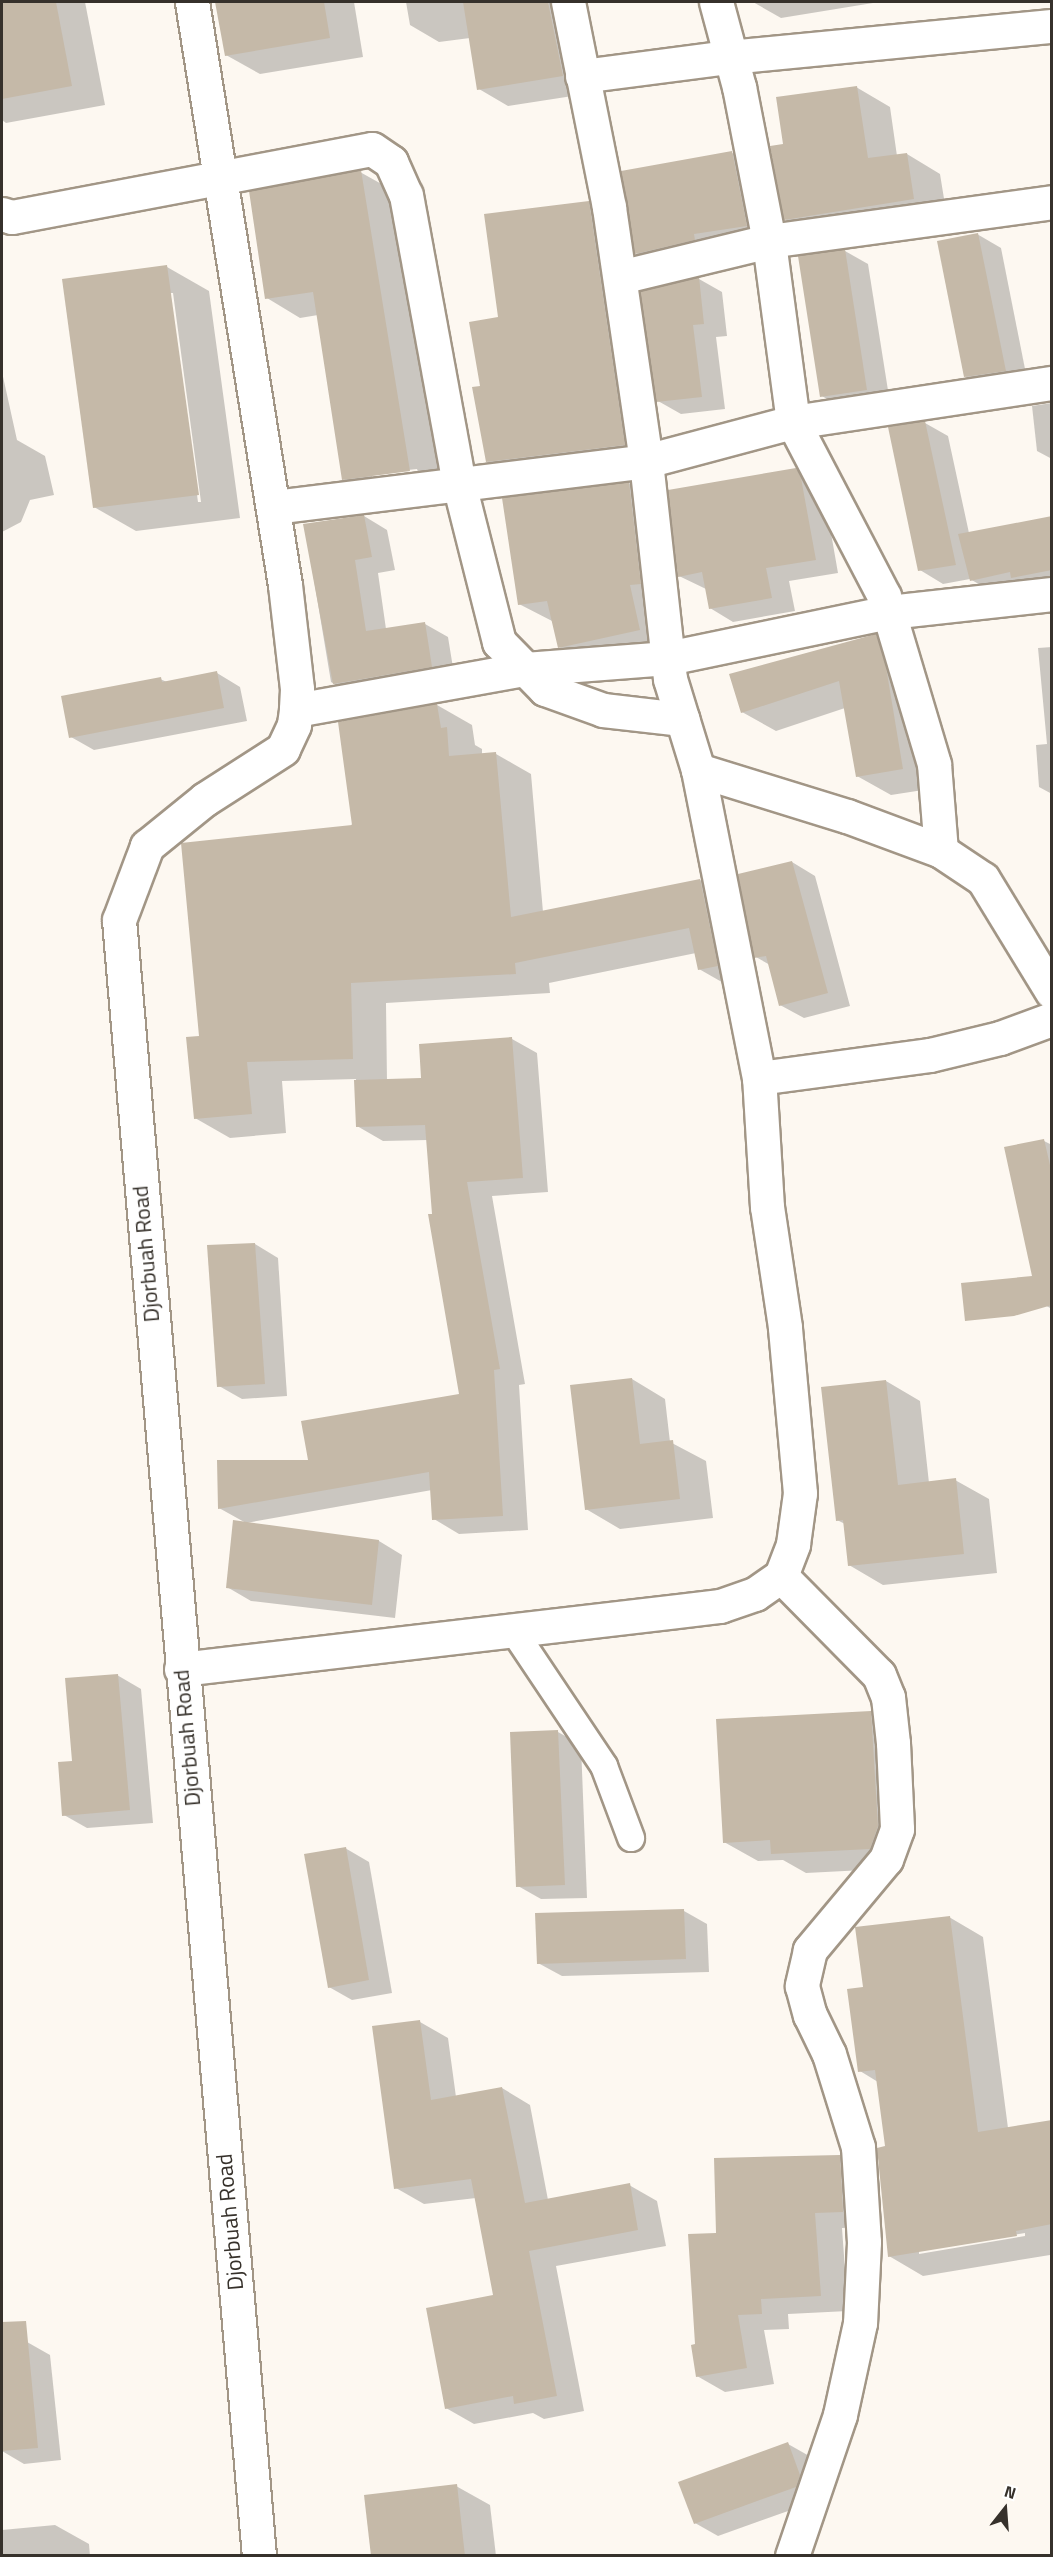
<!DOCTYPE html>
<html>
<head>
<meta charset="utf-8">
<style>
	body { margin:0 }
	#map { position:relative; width:1053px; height:2557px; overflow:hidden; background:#fdf8f1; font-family:"Titillium Web",sans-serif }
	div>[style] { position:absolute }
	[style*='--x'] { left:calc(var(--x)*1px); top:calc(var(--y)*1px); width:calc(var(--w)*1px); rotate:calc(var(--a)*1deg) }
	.shadow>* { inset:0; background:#0003 }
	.building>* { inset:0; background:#c5b9a8 }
	.roads { filter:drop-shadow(2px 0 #a29686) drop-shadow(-2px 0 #a29686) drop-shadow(0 2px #a29686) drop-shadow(0 -2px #a29686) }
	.service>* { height:26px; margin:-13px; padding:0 13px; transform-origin:13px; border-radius:13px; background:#fff }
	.minor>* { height:33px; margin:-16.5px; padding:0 16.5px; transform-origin:16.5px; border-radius:16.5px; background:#fff }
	span { translate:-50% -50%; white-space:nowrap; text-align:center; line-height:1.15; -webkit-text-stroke:4.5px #fff; paint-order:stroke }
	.street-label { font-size:22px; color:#36312b }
	.frame { position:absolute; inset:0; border:3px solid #36312b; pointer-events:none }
	.north { position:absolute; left:975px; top:2479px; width:60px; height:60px; -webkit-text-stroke:4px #fff; paint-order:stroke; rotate:17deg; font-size:16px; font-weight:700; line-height:24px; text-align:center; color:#36312b }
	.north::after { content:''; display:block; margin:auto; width:21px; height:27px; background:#36312b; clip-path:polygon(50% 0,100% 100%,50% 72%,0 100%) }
</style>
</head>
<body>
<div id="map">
	<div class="shadow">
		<i style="clip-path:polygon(2px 2px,85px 2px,105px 105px,6px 123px,2px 120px)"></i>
		<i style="clip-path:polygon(217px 2px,354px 2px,363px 57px,260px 74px,226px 55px)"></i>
		<i style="clip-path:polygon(406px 2px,576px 2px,592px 93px,508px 106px,479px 89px,470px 38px,439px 42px,410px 25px)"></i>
		<i style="clip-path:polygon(753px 2px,873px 2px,873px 3px,781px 18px)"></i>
		<i style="clip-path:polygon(856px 87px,890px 107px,897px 156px,907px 154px,940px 174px,947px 217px,819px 238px,785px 219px,784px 145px)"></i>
		<i style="clip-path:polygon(732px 153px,756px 166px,770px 239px,660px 267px,636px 253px)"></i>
		<i style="clip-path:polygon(evenodd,360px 172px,394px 191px,443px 490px,377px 498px,343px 479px,318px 315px,300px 318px,267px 298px,360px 172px,417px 469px,418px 472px,372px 477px,372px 474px,417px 469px)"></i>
		<i style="clip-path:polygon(588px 202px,620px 220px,655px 462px,518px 479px,487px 461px,482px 387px,500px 319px)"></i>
		<i style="clip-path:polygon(977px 234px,1001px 248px,1028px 384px,988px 390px,965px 376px)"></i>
		<i style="clip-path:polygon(845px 251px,868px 264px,890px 403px,845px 410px,822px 396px)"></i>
		<i style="clip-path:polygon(evenodd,167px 267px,209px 291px,240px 518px,136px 531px,94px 507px,167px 267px,170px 293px,173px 293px,201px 502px,198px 502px,170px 293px)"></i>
		<i style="clip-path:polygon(699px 279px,722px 292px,727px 336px,716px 337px,725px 409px,681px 414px,658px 401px)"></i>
		<i style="clip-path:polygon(2px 372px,17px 440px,45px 456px,54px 495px,30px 500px,21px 522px,2px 532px)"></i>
		<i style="clip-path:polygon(1052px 403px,1052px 459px,1037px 451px,1032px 406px)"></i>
		<i style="clip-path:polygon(925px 423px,948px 436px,969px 533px,1052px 518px,1052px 593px,1001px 597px,970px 579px,943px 584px,920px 570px)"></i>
		<i style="clip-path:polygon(795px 469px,819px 483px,824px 493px,838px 573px,789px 581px,795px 611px,733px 622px,710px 608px,706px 589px,679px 576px)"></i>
		<i style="clip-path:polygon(629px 483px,660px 501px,670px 647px,590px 664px,559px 647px,554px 622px,519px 604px)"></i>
		<i style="clip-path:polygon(364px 516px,387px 530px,395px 570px,378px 573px,386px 629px,425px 624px,448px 637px,455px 680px,355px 696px,331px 682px,305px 526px)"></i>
		<i style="clip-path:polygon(876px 636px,909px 655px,936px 788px,891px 795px,857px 776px,845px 708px,776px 731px,742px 712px)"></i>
		<i style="clip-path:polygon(1052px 647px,1052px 794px,1039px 787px,1036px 745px,1047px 744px,1038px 648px)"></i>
		<i style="clip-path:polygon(217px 673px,240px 687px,247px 721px,94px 750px,71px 737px,160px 679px,167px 682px)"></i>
		<i style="clip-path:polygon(437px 705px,472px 725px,475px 745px,482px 749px,482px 755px,496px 754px,531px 774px,543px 912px,700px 880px,735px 900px,734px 989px,699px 969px,696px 953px,549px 983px,550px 993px,386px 1003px,387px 1081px,423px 1080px,512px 1039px,537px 1053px,548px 1192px,492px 1196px,525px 1384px,519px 1385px,528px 1530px,459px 1534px,434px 1519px,432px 1490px,246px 1523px,379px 1541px,402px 1555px,395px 1618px,251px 1601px,227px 1587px,246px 1523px,219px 1508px,310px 1461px,461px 1395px,433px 1215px,428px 1140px,383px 1141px,357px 1126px,356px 1079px,282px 1081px,286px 1133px,230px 1138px,195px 1118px,200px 1037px)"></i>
		<i style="clip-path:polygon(792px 862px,815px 876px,850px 1006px,804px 1018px,780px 1005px,770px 965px,756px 957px)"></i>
		<i style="clip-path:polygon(1044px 1141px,1052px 1145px,1052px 1309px,1039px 1302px)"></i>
		<i style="clip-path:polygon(255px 1244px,278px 1258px,287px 1396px,242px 1399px,219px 1386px)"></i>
		<i style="clip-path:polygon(632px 1379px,665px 1399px,670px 1442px,706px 1461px,713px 1518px,620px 1529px,586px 1509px)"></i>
		<i style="clip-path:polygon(886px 1381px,920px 1401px,929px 1483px,955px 1480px,989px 1499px,997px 1573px,883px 1585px,849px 1565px,845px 1524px,837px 1520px)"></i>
		<i style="clip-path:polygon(117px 1675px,141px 1689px,153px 1823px,87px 1828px,64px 1815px)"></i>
		<i style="clip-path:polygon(870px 1713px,904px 1732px,911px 1846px,903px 1868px,806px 1873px,783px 1860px,758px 1861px,724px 1842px)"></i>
		<i style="clip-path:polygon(558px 1732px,581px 1745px,587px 1898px,541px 1899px,518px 1886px)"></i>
		<i style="clip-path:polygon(345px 1848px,369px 1862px,392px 1993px,352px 2000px,329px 1987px)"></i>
		<i style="clip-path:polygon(684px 1911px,707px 1924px,709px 1972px,562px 1976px,538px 1963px)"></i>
		<i style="clip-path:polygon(evenodd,949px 1917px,983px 1937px,1008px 2128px,1052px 2121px,1052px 2249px,1050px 2255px,923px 2276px,889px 2256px,887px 2148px,878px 2082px,860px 2071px,864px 1989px,949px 1917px,1025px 2233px,1025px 2236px,919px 2254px,919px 2251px,1025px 2233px)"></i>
		<i style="clip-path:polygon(420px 2022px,448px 2038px,456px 2097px,502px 2088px,530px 2105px,548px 2200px,629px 2185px,657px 2201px,666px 2246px,556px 2266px,584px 2411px,544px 2419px,533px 2413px,474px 2424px,446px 2408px,495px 2296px,476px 2198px,424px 2204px,396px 2188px)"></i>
		<i style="clip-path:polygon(839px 2156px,867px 2172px,870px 2227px,842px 2228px,848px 2311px,788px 2314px,789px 2329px,764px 2330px,774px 2384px,725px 2392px,697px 2376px,697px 2346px,718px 2234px)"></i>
		<i style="clip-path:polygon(27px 2342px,50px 2355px,61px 2460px,24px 2464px,2px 2451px,2px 2344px)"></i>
		<i style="clip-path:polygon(788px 2444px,811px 2457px,819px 2500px,718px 2536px,695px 2523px)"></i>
		<i style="clip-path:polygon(456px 2486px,490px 2505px,496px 2556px,373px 2556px)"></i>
		<i style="clip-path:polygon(55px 2525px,89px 2544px,90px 2556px,2px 2556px,2px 2530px)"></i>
	</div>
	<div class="building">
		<i style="clip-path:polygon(2px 2px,56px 2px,72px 86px,2px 99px)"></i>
		<i style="clip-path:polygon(215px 2px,324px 2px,330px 38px,225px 56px)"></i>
		<i style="clip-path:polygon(463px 2px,548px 2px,563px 76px,477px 90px)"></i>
		<i style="clip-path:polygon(857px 86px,868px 158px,907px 153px,914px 199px,784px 220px,770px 146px,783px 144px,776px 97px)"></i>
		<i style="clip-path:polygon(732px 151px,747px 226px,694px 234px,695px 240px,635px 254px,621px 171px)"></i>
		<i style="clip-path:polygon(361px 170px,410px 471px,342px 480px,313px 292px,265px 299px,249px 191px)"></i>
		<i style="clip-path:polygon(589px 201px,625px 445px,486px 462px,472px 387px,480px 386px,469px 322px,498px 317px,484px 214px)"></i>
		<i style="clip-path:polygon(978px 233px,1006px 371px,964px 377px,937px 241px)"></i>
		<i style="clip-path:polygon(845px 249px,867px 390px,820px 397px,798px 256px)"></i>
		<i style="clip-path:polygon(167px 265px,199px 495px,93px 508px,62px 279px)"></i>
		<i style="clip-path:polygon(699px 277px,704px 324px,693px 325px,702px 397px,656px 402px,640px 291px)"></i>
		<i style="clip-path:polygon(925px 421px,956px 565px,918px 571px,888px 427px)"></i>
		<i style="clip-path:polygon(796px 468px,801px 478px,816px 560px,766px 568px,772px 598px,709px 609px,702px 572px,678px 577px,668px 490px)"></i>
		<i style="clip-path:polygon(629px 482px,641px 584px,630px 585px,640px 630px,558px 648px,547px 601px,518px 605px,502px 498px)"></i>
		<i style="clip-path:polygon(364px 515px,372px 557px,355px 560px,366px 631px,425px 622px,432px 667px,333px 684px,303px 524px)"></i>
		<i style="clip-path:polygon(1052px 516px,1052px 570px,1011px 578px,1010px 572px,970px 581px,958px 534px)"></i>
		<i style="clip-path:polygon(876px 634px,886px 667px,903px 769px,856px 777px,839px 681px,741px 713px,729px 674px)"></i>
		<i style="clip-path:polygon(217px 671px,224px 708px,69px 738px,61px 696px,161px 677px,162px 682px)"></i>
		<i style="clip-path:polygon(437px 704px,441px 728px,447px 727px,449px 756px,496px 752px,511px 917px,700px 879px,718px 966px,698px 970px,689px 928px,515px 963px,516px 974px,351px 983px,353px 1059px,247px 1062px,252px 1114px,194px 1119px,186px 1037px,199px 1036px,181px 843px,352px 825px,338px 722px)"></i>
		<i style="clip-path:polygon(792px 861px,828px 993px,779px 1006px,766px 956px,754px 958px,738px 874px)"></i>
		<i style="clip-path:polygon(512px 1037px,523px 1178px,467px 1182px,500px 1369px,494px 1370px,503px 1516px,432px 1520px,429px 1472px,218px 1509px,217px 1460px,308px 1460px,301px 1421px,459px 1394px,428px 1214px,432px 1214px,425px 1125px,356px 1127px,354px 1080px,421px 1078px,419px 1044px)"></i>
		<i style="clip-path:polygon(1044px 1139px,1052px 1174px,1052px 1305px,1014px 1316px,965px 1321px,961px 1283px,1032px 1276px,1004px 1147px)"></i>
		<i style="clip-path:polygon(255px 1243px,265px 1384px,217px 1387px,207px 1245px)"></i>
		<i style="clip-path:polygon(632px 1378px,640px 1444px,673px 1440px,680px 1499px,585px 1510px,570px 1385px)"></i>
		<i style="clip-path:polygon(886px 1380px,898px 1485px,956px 1478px,964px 1554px,848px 1566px,843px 1520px,836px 1521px,821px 1387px)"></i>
		<i style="clip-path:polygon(233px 1520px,379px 1540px,372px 1605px,226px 1588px)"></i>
		<i style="clip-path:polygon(118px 1674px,130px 1810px,62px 1816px,58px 1762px,72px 1761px,65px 1678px)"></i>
		<i style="clip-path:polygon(871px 1711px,878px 1826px,870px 1849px,771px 1854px,770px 1840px,723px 1843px,716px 1719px)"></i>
		<i style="clip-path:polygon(558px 1730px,565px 1885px,516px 1887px,510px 1732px)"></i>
		<i style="clip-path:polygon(346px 1847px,369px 1980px,328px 1988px,304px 1854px)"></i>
		<i style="clip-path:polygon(684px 1909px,686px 1959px,537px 1964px,535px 1913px)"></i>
		<i style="clip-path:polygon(950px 1916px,978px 2132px,1052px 2120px,1052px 2224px,1016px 2231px,1017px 2236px,888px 2257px,877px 2148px,885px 2146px,875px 2070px,858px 2072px,847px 1989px,863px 1987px,855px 1927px)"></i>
		<i style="clip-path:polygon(420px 2020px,431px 2100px,502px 2087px,525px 2203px,630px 2183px,638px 2230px,529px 2251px,557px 2396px,514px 2404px,513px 2396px,445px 2409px,426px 2308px,493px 2295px,471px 2179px,394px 2189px,372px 2026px)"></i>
		<i style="clip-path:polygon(840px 2155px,843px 2212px,815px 2213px,821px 2296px,761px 2299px,762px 2314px,738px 2315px,747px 2368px,696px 2377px,691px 2345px,695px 2344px,688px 2234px,716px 2233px,714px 2158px)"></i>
		<i style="clip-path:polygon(26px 2321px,38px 2448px,2px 2451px,2px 2322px)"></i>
		<i style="clip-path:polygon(788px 2442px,800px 2475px,796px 2487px,694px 2524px,678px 2482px)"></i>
		<i style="clip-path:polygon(457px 2484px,465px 2556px,371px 2556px,364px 2495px)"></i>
	</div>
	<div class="roads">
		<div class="service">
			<i style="--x:513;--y:1630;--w:164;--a:56.2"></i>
			<i style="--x:604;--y:1766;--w:77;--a:69.4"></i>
		</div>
		<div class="minor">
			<i style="--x:192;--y:2;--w:590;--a:80.94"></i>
			<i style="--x:285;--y:585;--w:105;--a:83.4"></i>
			<i style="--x:297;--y:689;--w:21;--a:93"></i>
			<i style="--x:296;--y:710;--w:15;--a:98"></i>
			<i style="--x:294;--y:725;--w:26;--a:115"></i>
			<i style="--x:283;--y:749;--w:93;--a:147.3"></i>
			<i style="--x:205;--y:799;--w:75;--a:141"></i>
			<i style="--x:147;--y:846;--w:79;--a:110.7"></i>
			<i style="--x:119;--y:920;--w:1642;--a:85.11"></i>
			<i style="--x:582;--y:76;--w:148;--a:-7.4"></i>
			<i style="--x:729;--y:57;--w:324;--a:-5.5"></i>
			<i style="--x:2;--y:214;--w:10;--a:17"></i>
			<i style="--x:12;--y:217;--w:366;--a:-10.7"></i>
			<i style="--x:372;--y:149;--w:23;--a:34"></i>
			<i style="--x:391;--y:162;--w:36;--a:66"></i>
			<i style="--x:406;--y:195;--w:294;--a:79.6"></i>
			<i style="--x:459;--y:484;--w:163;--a:75.8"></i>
			<i style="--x:499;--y:642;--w:66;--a:45.6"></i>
			<i style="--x:545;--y:689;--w:62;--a:19.9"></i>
			<i style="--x:603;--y:710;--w:80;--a:6.5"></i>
			<i style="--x:620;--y:277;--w:153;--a:-13.6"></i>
			<i style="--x:769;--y:241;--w:286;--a:-7.8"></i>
			<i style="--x:273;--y:507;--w:376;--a:-7"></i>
			<i style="--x:646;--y:461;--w:152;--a:-14.9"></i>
			<i style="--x:793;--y:422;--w:183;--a:-97.6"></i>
			<i style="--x:769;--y:241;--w:157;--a:-101"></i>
			<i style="--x:739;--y:87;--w:88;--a:-105.1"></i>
			<i style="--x:296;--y:710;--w:233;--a:-10.2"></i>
			<i style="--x:525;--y:669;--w:143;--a:-4.4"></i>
			<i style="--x:668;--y:658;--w:226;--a:-11.8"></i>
			<i style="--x:889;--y:612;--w:164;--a:-6.3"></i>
			<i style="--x:698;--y:770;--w:156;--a:17.2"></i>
			<i style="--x:847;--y:816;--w:100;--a:20.4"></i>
			<i style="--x:941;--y:851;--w:50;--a:33.7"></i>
			<i style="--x:983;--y:879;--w:132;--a:58.6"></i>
			<i style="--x:941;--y:851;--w:87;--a:-94.6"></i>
			<i style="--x:934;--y:764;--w:175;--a:-106.6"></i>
			<i style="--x:884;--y:596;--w:196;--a:-117.6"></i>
			<i style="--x:793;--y:422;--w:262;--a:-8.6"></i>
			<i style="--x:759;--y:1078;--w:173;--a:-7.7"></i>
			<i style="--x:930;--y:1055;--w:72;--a:-13.7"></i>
			<i style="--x:1000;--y:1038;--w:55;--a:-20.1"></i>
			<i style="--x:781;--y:1576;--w:139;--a:45.3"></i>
			<i style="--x:879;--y:1675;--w:24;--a:68"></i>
			<i style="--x:888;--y:1697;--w:46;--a:83.8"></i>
			<i style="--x:893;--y:1743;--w:86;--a:87.3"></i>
			<i style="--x:897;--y:1829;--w:32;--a:110"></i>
			<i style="--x:886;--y:1859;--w:119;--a:129.9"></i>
			<i style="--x:810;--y:1950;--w:37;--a:103"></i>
			<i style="--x:802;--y:1986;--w:30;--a:75"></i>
			<i style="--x:810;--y:2015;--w:43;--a:64"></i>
			<i style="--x:829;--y:2054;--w:97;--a:72.7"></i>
			<i style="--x:858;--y:2147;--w:95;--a:86.4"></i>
			<i style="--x:864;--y:2242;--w:81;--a:92.8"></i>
			<i style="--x:860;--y:2323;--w:94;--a:102.3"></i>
			<i style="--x:840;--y:2415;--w:149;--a:108.8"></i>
			<i style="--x:181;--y:1669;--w:543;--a:-6.67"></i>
			<i style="--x:720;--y:1606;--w:37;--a:-19"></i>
			<i style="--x:755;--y:1594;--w:32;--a:-35"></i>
			<i style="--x:781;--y:1576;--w:34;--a:-69"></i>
			<i style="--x:793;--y:1544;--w:51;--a:-82.2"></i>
			<i style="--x:800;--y:1493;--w:167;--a:-95.2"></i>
			<i style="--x:785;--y:1327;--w:121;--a:-98.5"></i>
			<i style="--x:767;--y:1207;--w:129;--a:-93.5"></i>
			<i style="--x:759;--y:1078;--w:314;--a:-101.2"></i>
			<i style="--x:698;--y:770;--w:95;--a:-107.1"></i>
			<i style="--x:670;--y:679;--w:219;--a:-96.3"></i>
			<i style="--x:646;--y:461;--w:257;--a:-98.3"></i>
			<i style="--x:609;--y:207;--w:209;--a:-101.3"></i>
		</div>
	</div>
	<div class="street-label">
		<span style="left:146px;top:1254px;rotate:-95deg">Djorbuah Road</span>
		<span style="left:187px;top:1738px;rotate:-95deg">Djorbuah Road</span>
		<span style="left:230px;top:2222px;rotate:-95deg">Djorbuah Road</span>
	</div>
	<div class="frame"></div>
	<div class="north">N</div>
</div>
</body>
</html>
